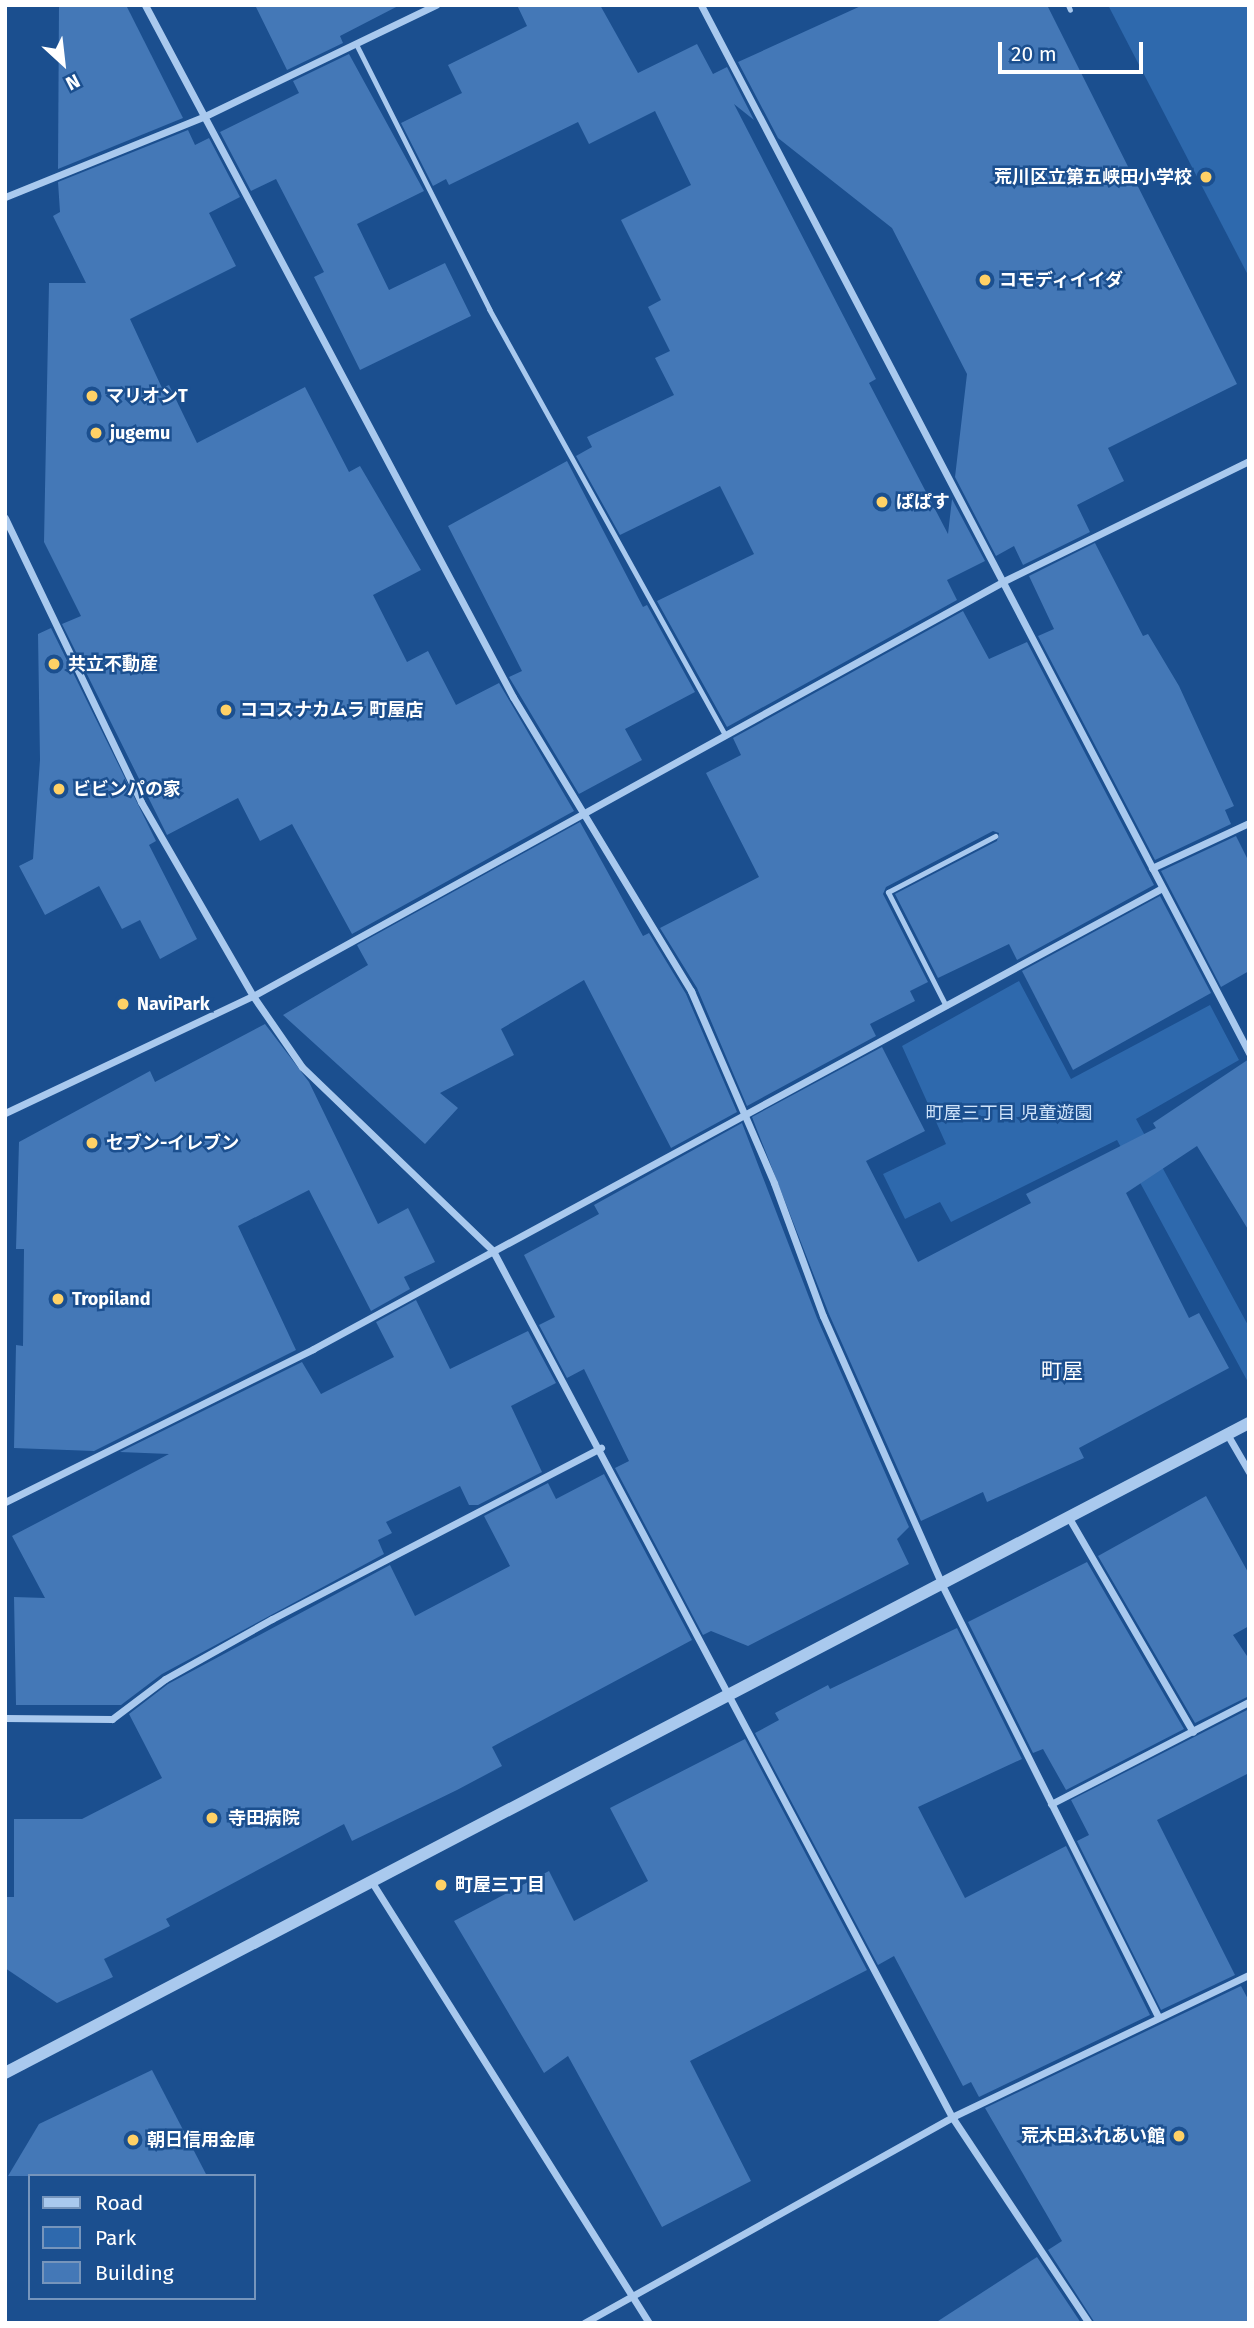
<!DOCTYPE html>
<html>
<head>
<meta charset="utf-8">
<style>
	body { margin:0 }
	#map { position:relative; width:1254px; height:2328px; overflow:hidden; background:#1b4f8f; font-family:"Fira Sans","Noto Sans JP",sans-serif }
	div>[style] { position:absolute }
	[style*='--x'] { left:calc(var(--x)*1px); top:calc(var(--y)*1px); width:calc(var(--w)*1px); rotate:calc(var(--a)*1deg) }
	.green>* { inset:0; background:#2e69ad }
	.building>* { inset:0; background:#4478b7 }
	.service>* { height:5px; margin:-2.5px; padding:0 2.5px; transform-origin:2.5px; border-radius:2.5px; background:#a9c9ee }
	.minor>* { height:7px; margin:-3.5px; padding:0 3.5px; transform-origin:3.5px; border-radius:3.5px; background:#a9c9ee }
	.tertiary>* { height:12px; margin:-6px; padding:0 6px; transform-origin:6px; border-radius:6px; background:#a9c9ee }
	.dots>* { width:19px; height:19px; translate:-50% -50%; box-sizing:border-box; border:4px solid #1b4f8f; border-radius:50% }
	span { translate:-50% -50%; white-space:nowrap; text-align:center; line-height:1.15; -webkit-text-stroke:5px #1b4f8f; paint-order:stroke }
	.poi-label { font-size:18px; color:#fff; font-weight:700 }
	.right { translate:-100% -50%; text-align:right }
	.left { translate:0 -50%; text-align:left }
	.park-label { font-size:18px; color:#cfe3fa }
	.quarter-label { font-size:21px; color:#fff }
	.frame { position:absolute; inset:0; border:7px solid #fff; pointer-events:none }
	.legend { position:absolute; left:28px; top:2174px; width:228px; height:126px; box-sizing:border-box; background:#1b4f8f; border:2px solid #7695bc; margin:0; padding:9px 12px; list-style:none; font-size:21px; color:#fff }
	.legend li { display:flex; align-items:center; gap:14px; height:35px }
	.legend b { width:35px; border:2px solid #7695bc }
	.north { position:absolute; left:28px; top:28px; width:70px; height:70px; -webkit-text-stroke:5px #1b4f8f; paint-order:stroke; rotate:153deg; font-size:19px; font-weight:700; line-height:28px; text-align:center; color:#fff }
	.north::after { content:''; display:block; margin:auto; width:24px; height:32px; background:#fff; clip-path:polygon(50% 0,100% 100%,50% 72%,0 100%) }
	.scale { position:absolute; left:998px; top:42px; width:145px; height:32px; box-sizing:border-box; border:4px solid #fff; border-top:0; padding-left:9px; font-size:21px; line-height:24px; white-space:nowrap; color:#fff; -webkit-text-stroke:5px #1b4f8f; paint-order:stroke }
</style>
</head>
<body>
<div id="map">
	<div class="green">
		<i style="clip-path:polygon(1108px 5px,1249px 5px,1249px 277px)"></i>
		<i style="clip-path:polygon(1019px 981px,1071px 1079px,1210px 1005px,1239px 1060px,1136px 1119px,1249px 1327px,1249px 1384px,1117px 1140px,951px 1222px,940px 1202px,905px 1219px,883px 1174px,946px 1144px,902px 1046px)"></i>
	</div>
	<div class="building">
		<i style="clip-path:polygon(59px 5px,126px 5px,183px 118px,58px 169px)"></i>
		<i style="clip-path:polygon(255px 5px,400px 5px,340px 36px,343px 43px,287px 70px)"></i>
		<i style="clip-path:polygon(517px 5px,600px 5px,638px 73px,697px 44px,713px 74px,727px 67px,754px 120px,734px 104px,876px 379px,869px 383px,948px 534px,952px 499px,985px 561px,947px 580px,957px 600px,727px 727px,657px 601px,754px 554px,720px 486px,620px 535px,576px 456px,592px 447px,587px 437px,674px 395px,655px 358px,670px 351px,648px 307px,661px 300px,621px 220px,691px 185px,655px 111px,589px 144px,578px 122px,449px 185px,446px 179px,433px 186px,401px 123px,462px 93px,448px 65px,527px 26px)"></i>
		<i style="clip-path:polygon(863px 5px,1047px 5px,1237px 384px,1108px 448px,1124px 481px,1077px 505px,1090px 532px,1023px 565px,1014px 546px,996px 556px,955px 477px,967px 374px,892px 228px,778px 138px,738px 62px)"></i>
		<i style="clip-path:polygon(349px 54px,424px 191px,357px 224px,389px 290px,445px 263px,471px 316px,360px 370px,314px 277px,324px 272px,276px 179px,251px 191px,220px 132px,299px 93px,293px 81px)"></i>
		<i style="clip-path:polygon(188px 130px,195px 145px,209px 138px,240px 197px,209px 213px,236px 266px,130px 319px,162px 388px,169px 385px,197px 443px,305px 387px,349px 472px,360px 466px,421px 570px,373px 595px,407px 662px,428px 651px,456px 705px,499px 683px,574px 811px,352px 934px,292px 824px,260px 841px,238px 798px,167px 835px,62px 624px,81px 616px,44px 542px,49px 283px,86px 283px,53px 216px,60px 212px,58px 182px)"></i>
		<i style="clip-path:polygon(567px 461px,643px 607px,647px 605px,695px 692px,625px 729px,642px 760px,579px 794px,509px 677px,522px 671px,448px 526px)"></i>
		<i style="clip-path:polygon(1095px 543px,1143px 636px,1148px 634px,1179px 686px,1234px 806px,1225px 810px,1231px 824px,1155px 860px,1038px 636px,1054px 629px,1029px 576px)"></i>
		<i style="clip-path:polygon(963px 611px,989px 659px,1027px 642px,1154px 885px,1017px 960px,1009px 944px,938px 978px,895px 894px,997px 841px,999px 833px,993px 831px,886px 887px,883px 894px,928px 982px,910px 991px,915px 1001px,870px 1024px,876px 1036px,747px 1106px,697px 988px,660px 928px,759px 877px,706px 773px,741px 755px,733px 738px)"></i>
		<i style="clip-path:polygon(51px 628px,156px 841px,149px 845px,197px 939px,160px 959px,140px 920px,122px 929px,99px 886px,45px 915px,19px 866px,33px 859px,40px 760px,38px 634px)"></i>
		<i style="clip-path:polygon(580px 822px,643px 936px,649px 933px,686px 994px,737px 1112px,671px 1148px,584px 980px,501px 1029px,514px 1055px,440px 1093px,458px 1108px,425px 1144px,283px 1015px,368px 965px,357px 945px)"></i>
		<i style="clip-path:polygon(1236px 836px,1249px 862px,1249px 971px,1221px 987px,1161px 871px)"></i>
		<i style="clip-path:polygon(1160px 896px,1211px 993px,1073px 1070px,1022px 971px)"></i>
		<i style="clip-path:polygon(265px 1024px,309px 1082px,378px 1224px,408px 1208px,435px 1262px,404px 1277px,410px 1289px,371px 1311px,309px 1190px,238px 1226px,296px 1350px,94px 1451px,14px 1448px,16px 1345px,23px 1346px,24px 1249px,16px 1249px,19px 1142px,150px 1071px,155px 1082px)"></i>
		<i style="clip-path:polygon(882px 1047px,925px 1131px,866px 1161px,918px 1262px,1031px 1203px,1026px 1194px,1156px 1128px,1153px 1123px,1249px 1059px,1249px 1231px,1197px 1146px,1126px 1193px,1189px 1318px,1199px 1313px,1229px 1368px,1079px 1448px,1084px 1458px,987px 1502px,983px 1492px,921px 1521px,829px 1314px,752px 1117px)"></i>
		<i style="clip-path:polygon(742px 1123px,817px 1318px,909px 1527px,897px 1539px,909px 1564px,748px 1646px,711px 1631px,703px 1635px,615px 1468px,629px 1461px,584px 1369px,567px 1378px,539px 1325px,555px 1317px,524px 1255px,599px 1214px,594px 1205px)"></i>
		<i style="clip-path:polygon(416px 1300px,450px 1369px,528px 1331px,556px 1383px,511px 1406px,542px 1472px,478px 1505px,469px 1505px,460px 1486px,386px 1522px,392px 1533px,378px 1540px,384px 1554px,162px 1674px,121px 1705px,16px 1705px,14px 1597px,45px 1598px,12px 1536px,169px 1454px,120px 1452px,302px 1362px,321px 1394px,394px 1357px,376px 1322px)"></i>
		<i style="clip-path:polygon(604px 1474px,692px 1640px,492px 1747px,502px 1766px,457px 1790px,352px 1841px,344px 1824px,166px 1919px,170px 1926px,104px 1959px,113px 1977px,57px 2003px,5px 1968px,5px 1897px,14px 1897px,14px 1819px,82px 1819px,162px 1778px,129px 1714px,168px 1684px,390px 1565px,415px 1616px,510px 1566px,484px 1516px,548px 1483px,556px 1499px)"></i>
		<i style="clip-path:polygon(1206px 1496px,1249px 1574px,1249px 1626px,1233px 1635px,1249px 1659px,1249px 1696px,1195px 1723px,1098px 1556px)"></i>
		<i style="clip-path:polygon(1087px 1562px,1184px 1729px,1066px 1790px,1043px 1749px,1033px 1753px,968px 1622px)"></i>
		<i style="clip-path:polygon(957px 1628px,1022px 1759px,918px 1807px,965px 1898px,1066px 1846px,1150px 2015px,979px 2097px,971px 2082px,963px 2086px,894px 1956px,878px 1965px,755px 1733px,779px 1720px,775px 1713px,828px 1685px,830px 1689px)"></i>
		<i style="clip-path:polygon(1249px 1709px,1249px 1773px,1157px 1820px,1235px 1975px,1161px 2010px,1077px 1841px,1089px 1835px,1071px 1800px)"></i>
		<i style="clip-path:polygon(745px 1739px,867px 1970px,690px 2061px,751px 2181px,662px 2227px,568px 2056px,544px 2073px,454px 1921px,549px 1871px,574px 1921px,648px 1881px,610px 1808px)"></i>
		<i style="clip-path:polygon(1241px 1986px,1249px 2001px,1249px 2323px,1095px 2323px,1048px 2250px,1062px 2241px,985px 2108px)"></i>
		<i style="clip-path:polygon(152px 2070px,207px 2176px,8px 2176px,39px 2124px)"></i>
		<i style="clip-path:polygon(1037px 2257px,1081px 2323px,935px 2323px)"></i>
	</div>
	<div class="service">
		<i style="--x:1068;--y:5;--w:5;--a:68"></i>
		<i style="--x:356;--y:44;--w:297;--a:63.3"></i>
		<i style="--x:489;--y:309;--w:487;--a:61"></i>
		<i style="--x:946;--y:1006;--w:128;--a:-117"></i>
		<i style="--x:888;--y:892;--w:121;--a:-27.6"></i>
	</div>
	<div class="minor">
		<i style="--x:145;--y:5;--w:784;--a:62"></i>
		<i style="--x:513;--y:697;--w:344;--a:58.8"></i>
		<i style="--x:691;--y:991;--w:209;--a:66.6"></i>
		<i style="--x:774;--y:1183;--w:142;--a:69.8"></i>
		<i style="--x:823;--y:1316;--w:294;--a:66.1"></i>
		<i style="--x:942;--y:1585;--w:481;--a:63.4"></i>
		<i style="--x:701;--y:5;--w:1183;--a:62.39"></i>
		<i style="--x:5;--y:197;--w:214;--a:-22"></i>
		<i style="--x:203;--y:117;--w:259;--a:-25.7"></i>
		<i style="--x:5;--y:518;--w:315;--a:64.4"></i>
		<i style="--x:141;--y:802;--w:224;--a:60"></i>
		<i style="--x:253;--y:996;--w:86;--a:55.4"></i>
		<i style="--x:302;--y:1067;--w:265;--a:43.9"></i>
		<i style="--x:493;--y:1251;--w:980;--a:62.08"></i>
		<i style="--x:952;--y:2117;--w:247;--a:56.4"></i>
		<i style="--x:1152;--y:868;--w:107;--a:-24.9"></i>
		<i style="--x:5;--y:1113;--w:274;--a:-25.3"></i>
		<i style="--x:253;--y:996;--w:858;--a:-28.92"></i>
		<i style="--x:1004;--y:581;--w:273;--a:-26.1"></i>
		<i style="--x:1227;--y:1434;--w:44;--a:59.9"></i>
		<i style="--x:5;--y:1502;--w:344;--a:-26.4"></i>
		<i style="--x:313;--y:1349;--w:966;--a:-28.5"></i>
		<i style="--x:1069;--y:1518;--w:247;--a:59.9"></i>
		<i style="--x:5;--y:1718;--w:107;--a:0.5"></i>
		<i style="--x:112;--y:1719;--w:66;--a:-37"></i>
		<i style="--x:165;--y:1679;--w:123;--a:-29.3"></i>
		<i style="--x:272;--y:1619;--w:371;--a:-27.5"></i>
		<i style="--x:1051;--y:1804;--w:223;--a:-27.3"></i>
		<i style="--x:373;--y:1884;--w:519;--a:57.84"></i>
		<i style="--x:584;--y:2323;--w:422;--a:-29.2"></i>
		<i style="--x:952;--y:2117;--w:329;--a:-25.6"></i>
	</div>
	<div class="tertiary">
		<i style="--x:5;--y:2073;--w:1404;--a:-27.59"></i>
	</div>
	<div class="dots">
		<i style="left:1206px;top:177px;background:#ffd166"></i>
		<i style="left:985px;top:280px;background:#ffd166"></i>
		<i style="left:92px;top:396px;background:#ffd166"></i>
		<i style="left:96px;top:433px;background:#ffd166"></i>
		<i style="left:882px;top:502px;background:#ffd166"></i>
		<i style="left:54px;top:664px;background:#ffd166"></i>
		<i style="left:226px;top:710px;background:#ffd166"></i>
		<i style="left:59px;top:789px;background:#ffd166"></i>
		<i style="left:123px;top:1004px;background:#ffd166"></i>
		<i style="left:92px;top:1143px;background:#ffd166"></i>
		<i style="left:58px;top:1299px;background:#ffd166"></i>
		<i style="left:212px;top:1818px;background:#ffd166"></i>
		<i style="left:441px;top:1885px;background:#ffd166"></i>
		<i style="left:1179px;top:2136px;background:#ffd166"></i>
		<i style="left:133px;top:2140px;background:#ffd166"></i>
	</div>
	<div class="poi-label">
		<span class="right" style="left:1192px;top:177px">荒川区立第五峡田小学校</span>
		<span class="left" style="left:999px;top:280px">コモディイイダ</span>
		<span class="left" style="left:106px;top:396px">マリオンT</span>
		<span class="left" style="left:110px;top:433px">jugemu</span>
		<span class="left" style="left:896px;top:502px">ぱぱす</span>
		<span class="left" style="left:68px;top:664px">共立不動産</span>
		<span class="left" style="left:240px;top:710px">ココスナカムラ 町屋店</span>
		<span class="left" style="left:73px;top:789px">ビビンパの家</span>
		<span class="left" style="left:137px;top:1004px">NaviPark</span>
		<span class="left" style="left:106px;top:1143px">セブン-イレブン</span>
		<span class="left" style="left:72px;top:1299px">Tropiland</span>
		<span class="left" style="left:228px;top:1818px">寺田病院</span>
		<span class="left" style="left:455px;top:1885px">町屋三丁目</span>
		<span class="right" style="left:1165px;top:2136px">荒木田ふれあい館</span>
		<span class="left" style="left:147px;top:2140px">朝日信用金庫</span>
	</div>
	<div class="park-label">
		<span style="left:1009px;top:1113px">町屋三丁目 児童遊園</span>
	</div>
	<div class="quarter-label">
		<span style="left:1062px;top:1371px">町屋</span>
	</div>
	<div class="frame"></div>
	<ul class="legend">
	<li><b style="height:9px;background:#a9c9ee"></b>Road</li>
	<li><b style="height:19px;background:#2e69ad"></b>Park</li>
	<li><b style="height:19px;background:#4478b7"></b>Building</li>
	</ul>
	<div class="north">N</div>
	<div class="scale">20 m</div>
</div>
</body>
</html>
